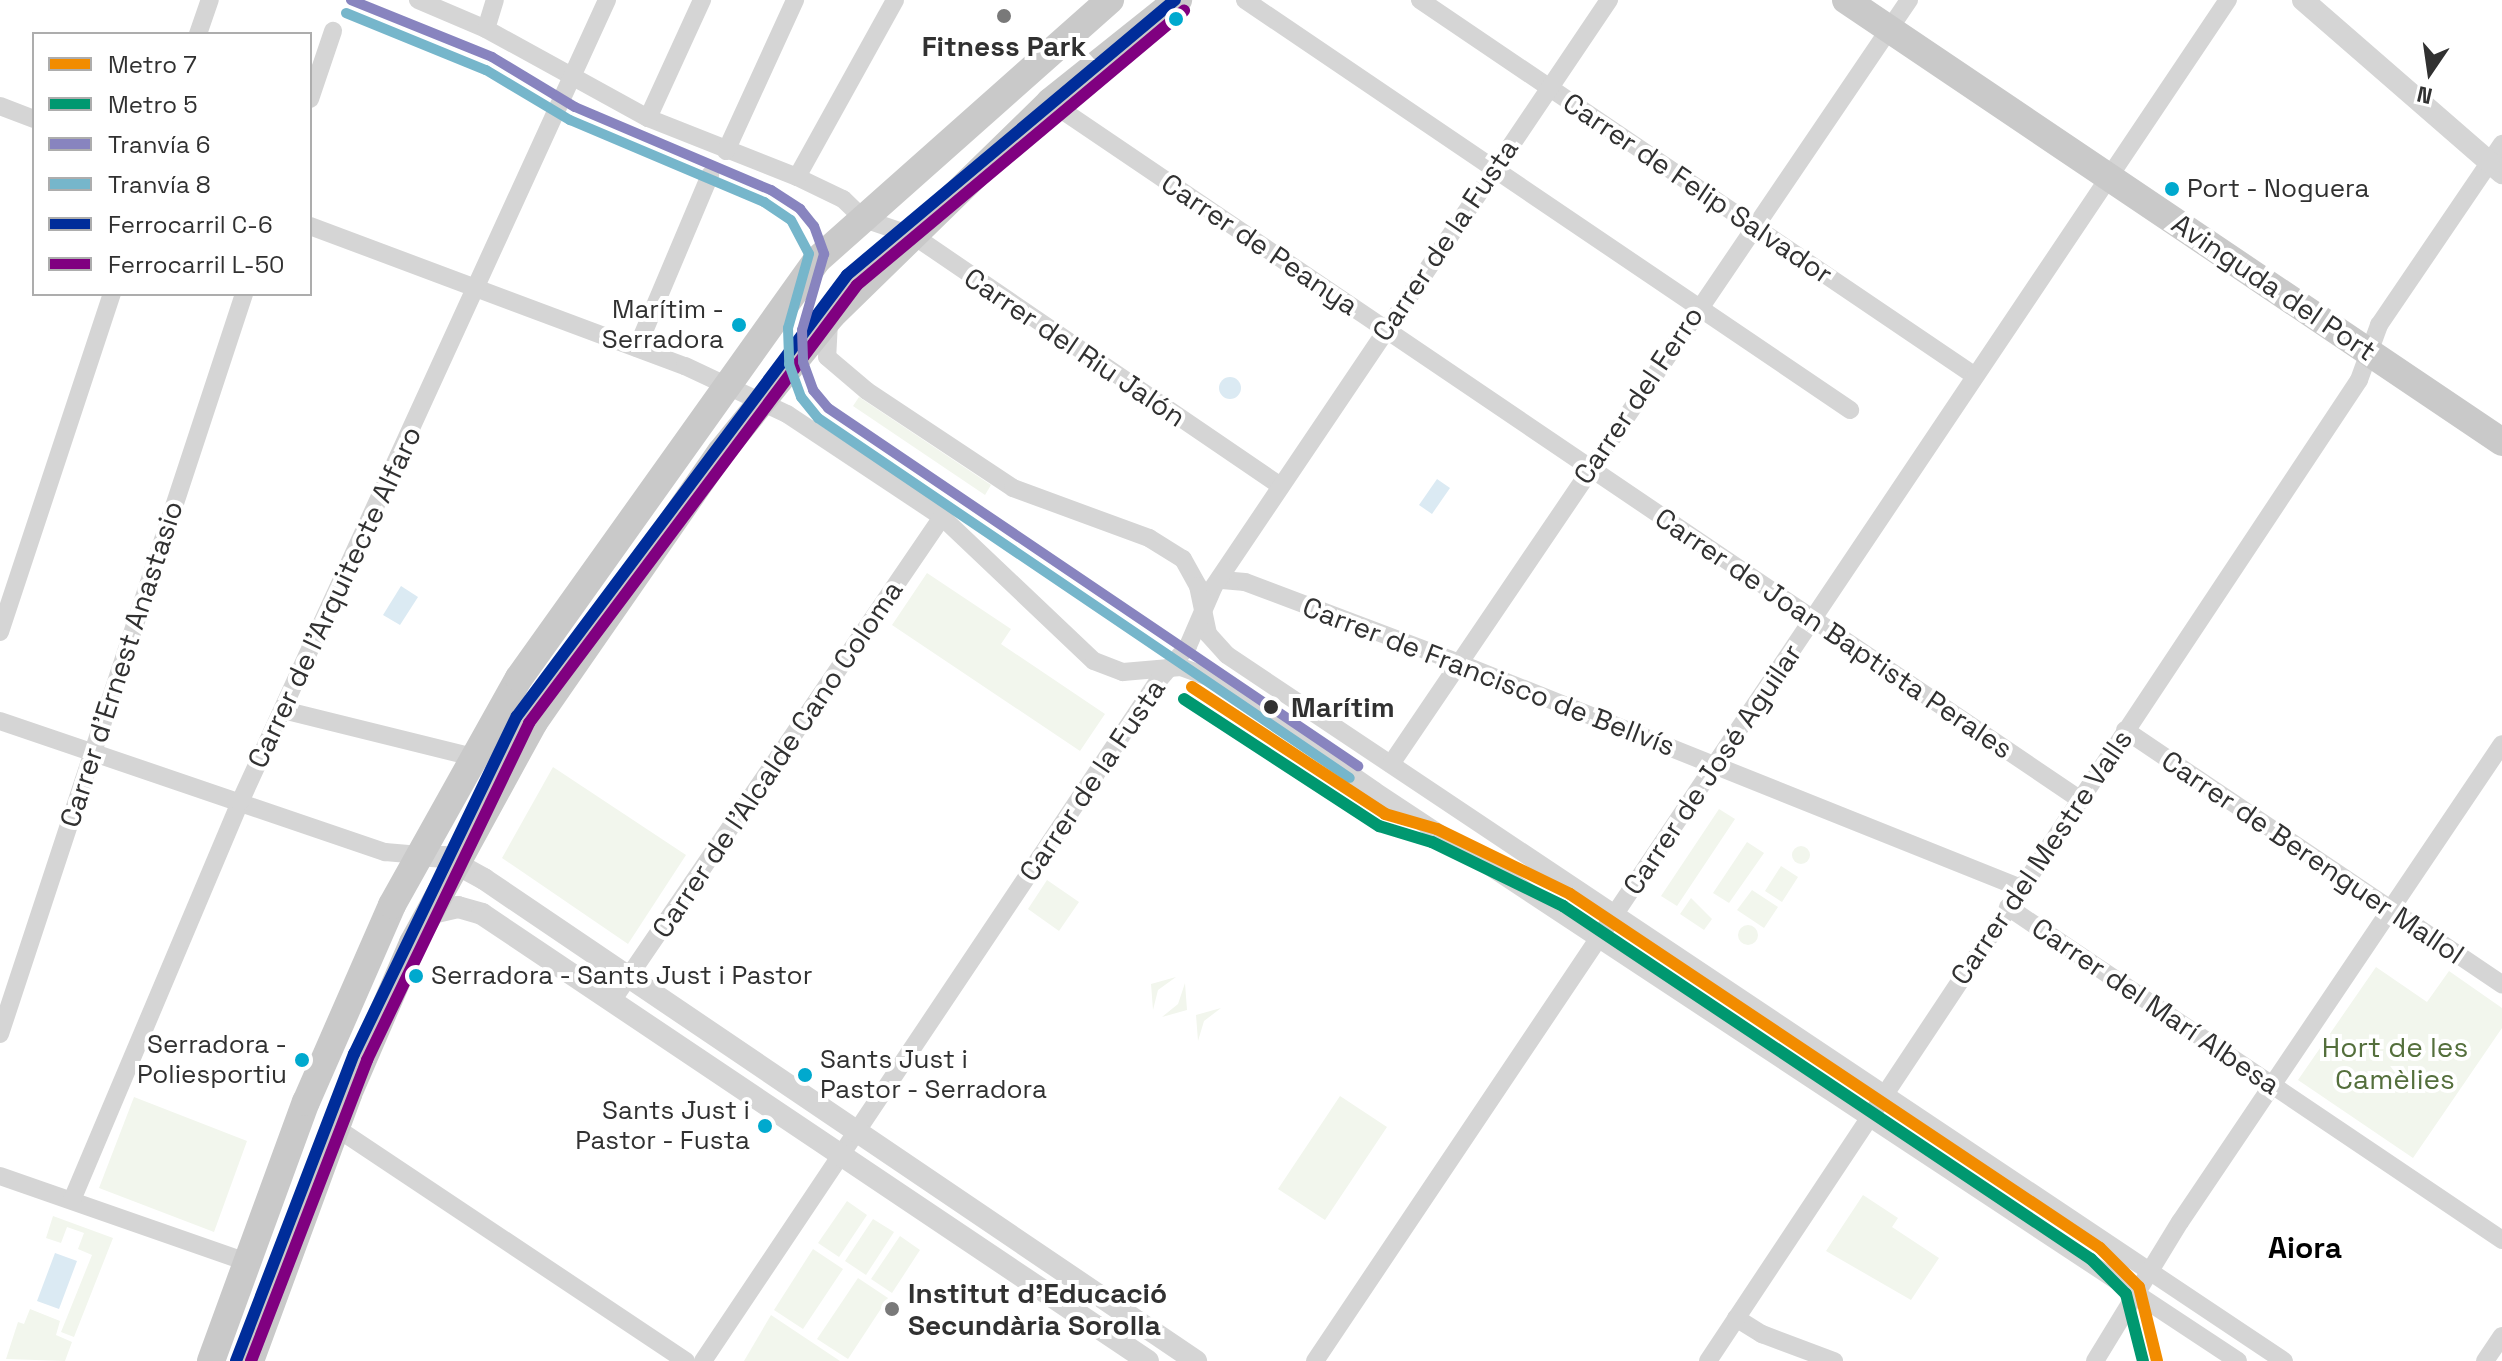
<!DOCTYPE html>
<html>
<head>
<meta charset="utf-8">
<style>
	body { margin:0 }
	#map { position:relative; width:2502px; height:1361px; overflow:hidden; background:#fff; font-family:"Space Grotesk",sans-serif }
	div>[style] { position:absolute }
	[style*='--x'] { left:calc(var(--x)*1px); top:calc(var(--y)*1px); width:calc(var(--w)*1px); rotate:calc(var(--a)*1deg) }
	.green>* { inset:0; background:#f2f6ed }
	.round { border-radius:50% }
	.water>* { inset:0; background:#dbeaf3 }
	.minor>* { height:18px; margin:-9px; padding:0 9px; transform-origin:9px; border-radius:9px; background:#d5d5d5 }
	.tertiary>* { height:22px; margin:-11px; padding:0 11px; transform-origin:11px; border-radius:11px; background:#d5d5d5 }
	.primary>* { height:28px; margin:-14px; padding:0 14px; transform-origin:14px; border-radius:14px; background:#c9c9c9 }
	.rail-1>* { height:12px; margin:-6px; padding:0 6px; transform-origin:6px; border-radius:6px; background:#002d9a }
	.rail-2>* { height:12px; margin:-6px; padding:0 6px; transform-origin:6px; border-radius:6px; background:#800080 }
	.tram-1>* { height:10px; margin:-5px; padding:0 5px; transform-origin:5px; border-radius:5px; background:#8884bf }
	.tram-2>* { height:10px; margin:-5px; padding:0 5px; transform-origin:5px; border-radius:5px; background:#76b6cb }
	.metro-1>* { height:12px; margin:-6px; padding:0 6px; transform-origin:6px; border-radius:6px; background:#f28c00 }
	.metro-2>* { height:12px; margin:-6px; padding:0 6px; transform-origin:6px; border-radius:6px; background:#009870 }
	.dots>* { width:22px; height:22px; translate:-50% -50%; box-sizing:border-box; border:4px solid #fff; border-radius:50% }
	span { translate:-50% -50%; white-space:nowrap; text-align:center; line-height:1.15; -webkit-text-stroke:8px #fff; paint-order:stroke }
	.bus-label { font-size:26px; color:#313131 }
	.left { translate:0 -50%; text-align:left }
	.right { translate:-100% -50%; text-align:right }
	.poi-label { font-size:28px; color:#313131; font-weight:700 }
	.street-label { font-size:28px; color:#313131 }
	.stop-label { font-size:28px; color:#313131; font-weight:700 }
	.park-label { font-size:28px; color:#546f3c }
	.neighbourhood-label { font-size:30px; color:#000; font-weight:700 }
	.legend { position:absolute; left:32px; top:32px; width:280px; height:264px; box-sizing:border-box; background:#fff; border:2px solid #adadad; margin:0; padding:10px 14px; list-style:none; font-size:24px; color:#313131 }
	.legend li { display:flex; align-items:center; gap:16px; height:40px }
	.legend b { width:40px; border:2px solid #adadad }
	.north { position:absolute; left:2390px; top:32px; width:80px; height:80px; -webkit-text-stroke:6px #fff; paint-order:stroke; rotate:193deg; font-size:22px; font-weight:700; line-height:32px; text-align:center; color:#313131 }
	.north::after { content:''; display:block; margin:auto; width:28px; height:36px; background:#313131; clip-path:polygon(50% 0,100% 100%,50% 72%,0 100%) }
</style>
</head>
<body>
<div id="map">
	<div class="green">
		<i style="clip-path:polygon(859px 397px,991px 485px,985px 495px,853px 406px)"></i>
		<i style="clip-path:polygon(927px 573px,1011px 629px,1001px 644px,1105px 714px,1080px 751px,892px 625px)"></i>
		<i style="clip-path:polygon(553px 767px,686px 855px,628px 944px,502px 858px)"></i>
		<i style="clip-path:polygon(1719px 809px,1735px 819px,1677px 906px,1661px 896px)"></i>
		<i style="clip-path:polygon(1747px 842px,1764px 853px,1729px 903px,1713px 893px)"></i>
		<i class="round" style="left:1792px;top:846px;width:18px;height:18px"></i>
		<i style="clip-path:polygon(1781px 866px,1798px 877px,1782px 902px,1765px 891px)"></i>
		<i style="clip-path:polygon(1047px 880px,1079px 902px,1059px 931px,1028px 909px)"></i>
		<i style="clip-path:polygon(1752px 890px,1778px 907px,1764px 928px,1737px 910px)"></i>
		<i style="clip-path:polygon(1691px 898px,1712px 919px,1704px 930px,1680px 914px)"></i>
		<i class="round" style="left:1738px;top:925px;width:20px;height:20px"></i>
		<i style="clip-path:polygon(2376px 967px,2427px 1002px,2449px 971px,2502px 1008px,2502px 1028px,2413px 1158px,2298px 1080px)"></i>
		<i style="clip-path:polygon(1176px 977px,1158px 990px,1153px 1010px,1151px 984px)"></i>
		<i style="clip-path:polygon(1185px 983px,1187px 1010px,1162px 1017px,1178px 1004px)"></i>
		<i style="clip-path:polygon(1221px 1008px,1204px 1021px,1198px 1041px,1196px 1015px)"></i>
		<i style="clip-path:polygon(1340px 1096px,1387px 1127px,1325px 1220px,1278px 1189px)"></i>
		<i style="clip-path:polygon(134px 1097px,247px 1141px,214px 1232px,99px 1188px)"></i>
		<i style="clip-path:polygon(1863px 1195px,1898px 1218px,1892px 1227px,1939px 1258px,1911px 1300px,1826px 1251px)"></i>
		<i style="clip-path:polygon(847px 1201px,867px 1215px,839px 1257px,818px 1243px)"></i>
		<i style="clip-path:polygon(53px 1216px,113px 1238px,74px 1337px,61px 1332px,92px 1255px,78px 1249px,84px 1233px,67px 1227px,61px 1243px,46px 1238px)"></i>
		<i style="clip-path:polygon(873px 1219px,894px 1232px,866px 1275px,845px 1261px)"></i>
		<i style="clip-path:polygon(900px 1236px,920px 1250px,892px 1293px,871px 1279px)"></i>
		<i style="clip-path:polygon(813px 1249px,843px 1269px,803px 1329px,774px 1310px)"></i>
		<i style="clip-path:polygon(858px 1278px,888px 1298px,848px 1359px,817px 1339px)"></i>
		<i style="clip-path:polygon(30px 1309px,60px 1321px,56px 1335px,72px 1342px,65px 1361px,6px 1359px,18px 1322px,24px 1324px)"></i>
		<i style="clip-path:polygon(771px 1315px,840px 1361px,744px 1361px)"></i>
	</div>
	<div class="water">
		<i class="round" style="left:1219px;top:377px;width:22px;height:22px"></i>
		<i style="clip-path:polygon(1437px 479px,1450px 488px,1432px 514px,1419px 505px)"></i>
		<i style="clip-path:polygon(401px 586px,418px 597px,400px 625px,383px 615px)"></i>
		<i style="clip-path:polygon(55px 1253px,77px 1261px,59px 1309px,37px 1301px)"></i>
	</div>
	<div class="minor">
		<i style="--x:418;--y:0;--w:74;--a:23.1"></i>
		<i style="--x:486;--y:29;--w:185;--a:28.8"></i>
		<i style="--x:648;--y:118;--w:160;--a:21.6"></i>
		<i style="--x:797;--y:177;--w:51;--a:25.6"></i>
		<i style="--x:843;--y:199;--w:29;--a:44"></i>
		<i style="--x:864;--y:219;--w:53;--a:18.8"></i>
		<i style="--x:914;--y:236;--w:444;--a:34.3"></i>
		<i style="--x:1245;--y:0;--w:731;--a:34.12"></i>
		<i style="--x:1420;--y:0;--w:670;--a:34.12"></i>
		<i style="--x:486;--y:29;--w:30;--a:-73"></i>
		<i style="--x:198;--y:34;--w:36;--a:-71"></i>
		<i style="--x:310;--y:99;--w:72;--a:-71.3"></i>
		<i style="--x:1050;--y:102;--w:1243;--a:34.11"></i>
		<i style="--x:0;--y:106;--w:36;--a:21"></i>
		<i style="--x:648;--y:118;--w:130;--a:-65.4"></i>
		<i style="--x:726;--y:151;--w:166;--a:-65.4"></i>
		<i style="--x:797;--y:177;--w:202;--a:-61"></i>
		<i style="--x:310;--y:226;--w:400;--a:20.5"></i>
		<i style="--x:685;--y:366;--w:113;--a:25.2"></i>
		<i style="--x:787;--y:414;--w:186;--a:33.6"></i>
		<i style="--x:942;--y:517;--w:209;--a:43.5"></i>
		<i style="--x:1094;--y:661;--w:31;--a:21"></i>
		<i style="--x:1123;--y:672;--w:58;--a:-4.9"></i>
		<i style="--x:1181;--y:667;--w:33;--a:20"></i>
		<i style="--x:1212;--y:678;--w:198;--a:34.7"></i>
		<i style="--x:1375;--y:791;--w:1034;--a:33.44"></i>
		<i style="--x:829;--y:322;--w:35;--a:93"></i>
		<i style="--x:827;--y:357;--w:52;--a:40.4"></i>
		<i style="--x:867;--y:391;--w:175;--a:33.6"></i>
		<i style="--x:1013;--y:488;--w:145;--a:20.2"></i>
		<i style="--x:1149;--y:538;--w:40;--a:32"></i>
		<i style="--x:1183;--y:559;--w:31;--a:61"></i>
		<i style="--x:1198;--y:586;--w:49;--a:78.2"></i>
		<i style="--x:1208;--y:634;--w:28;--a:48"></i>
		<i style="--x:1227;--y:655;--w:1271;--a:33.74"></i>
		<i style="--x:637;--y:348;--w:188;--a:-67.1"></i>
		<i style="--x:1222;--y:580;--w:23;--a:5"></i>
		<i style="--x:1245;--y:582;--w:229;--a:20.7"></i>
		<i style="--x:1459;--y:663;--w:605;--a:21.82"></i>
		<i style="--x:0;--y:632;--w:356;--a:-71.7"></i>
		<i style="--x:283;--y:710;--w:196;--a:13.9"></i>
		<i style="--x:0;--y:721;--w:407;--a:18.8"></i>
		<i style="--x:385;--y:852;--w:35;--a:5"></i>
		<i style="--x:2125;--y:730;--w:455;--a:34"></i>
		<i style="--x:1391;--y:764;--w:923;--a:-55.86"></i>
		<i style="--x:2008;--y:907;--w:596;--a:33.98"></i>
		<i style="--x:612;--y:1001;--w:586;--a:-55.71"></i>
		<i style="--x:0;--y:1034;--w:779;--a:-71.75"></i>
		<i style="--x:335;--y:1127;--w:422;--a:33.7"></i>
		<i style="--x:0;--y:1176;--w:262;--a:19.2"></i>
		<i style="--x:72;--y:1200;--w:432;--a:-67.1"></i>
		<i style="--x:240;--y:802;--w:882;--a:-65.41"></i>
		<i style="--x:1736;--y:1318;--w:31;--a:32"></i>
		<i style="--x:1762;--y:1334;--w:77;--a:20.6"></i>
		<i style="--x:703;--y:1361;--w:818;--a:-56.21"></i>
		<i style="--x:1158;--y:681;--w:46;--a:-49.4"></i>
		<i style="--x:1188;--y:646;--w:65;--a:-66.6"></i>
		<i style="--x:1214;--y:586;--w:707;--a:-56.02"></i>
		<i style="--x:1315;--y:1361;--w:1639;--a:-56.15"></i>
		<i style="--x:1708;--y:1361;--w:1177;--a:-56.43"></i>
		<i style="--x:2359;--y:380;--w:59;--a:-70"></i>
		<i style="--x:2379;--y:325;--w:219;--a:-55.8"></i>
		<i style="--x:2095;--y:1361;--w:163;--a:-58.6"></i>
		<i style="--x:2180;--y:1222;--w:576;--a:-56.03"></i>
		<i style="--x:2485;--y:1361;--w:30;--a:-56"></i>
	</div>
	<div class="tertiary">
		<i style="--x:2303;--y:0;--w:264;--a:41"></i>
		<i style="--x:420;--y:855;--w:24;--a:5"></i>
		<i style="--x:444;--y:857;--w:46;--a:28.8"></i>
		<i style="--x:484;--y:879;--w:860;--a:34.1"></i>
		<i style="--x:428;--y:914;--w:31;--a:-13"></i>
		<i style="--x:458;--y:907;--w:25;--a:16"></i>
		<i style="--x:482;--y:914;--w:802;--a:33.87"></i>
	</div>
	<div class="primary">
		<i style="--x:1846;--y:0;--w:791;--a:33.97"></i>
		<i style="--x:211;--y:1361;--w:276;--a:-69.9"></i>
		<i style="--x:306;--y:1102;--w:215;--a:-66.4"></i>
		<i style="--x:392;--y:905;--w:260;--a:-60.8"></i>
		<i style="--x:519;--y:678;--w:513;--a:-54.51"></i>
		<i style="--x:817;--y:260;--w:392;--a:-41.6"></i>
		<i style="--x:250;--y:1361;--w:284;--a:-69.8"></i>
		<i style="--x:348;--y:1094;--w:164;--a:-66.7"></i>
		<i style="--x:413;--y:943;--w:252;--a:-61.3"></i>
		<i style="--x:534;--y:722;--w:328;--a:-55.3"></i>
		<i style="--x:721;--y:452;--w:176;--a:-51"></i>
		<i style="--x:832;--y:315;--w:305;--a:-44.3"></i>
		<i style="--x:1050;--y:102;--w:164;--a:-38.6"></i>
	</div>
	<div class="rail-1">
		<i style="--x:236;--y:1361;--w:329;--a:-69"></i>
		<i style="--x:354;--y:1054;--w:375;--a:-64.3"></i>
		<i style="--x:517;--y:716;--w:551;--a:-53.19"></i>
		<i style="--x:847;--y:275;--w:428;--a:-40"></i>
	</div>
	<div class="rail-2">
		<i style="--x:251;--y:1361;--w:323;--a:-68.9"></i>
		<i style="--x:367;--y:1060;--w:374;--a:-64.3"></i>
		<i style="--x:529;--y:723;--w:547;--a:-53.17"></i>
		<i style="--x:857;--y:285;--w:427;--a:-40"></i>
	</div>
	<div class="tram-1">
		<i style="--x:351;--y:0;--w:152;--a:22"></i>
		<i style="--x:492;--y:57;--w:97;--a:31.1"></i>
		<i style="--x:575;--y:107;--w:213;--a:23"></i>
		<i style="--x:771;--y:190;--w:35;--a:33"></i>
		<i style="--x:800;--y:209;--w:22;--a:51"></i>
		<i style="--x:814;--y:226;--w:30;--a:70"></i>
		<i style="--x:824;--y:254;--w:79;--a:106.1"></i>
		<i style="--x:802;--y:330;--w:32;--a:88"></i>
		<i style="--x:803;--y:362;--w:30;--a:70"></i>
		<i style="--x:813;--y:390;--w:23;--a:50"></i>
		<i style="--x:828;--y:408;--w:640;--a:34.04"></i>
	</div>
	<div class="tram-2">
		<i style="--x:346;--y:13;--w:151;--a:22.2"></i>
		<i style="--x:486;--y:70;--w:98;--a:30.8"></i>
		<i style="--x:570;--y:120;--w:211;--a:22.9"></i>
		<i style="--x:764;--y:202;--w:32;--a:34"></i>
		<i style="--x:791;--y:220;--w:38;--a:62"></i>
		<i style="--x:809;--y:254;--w:77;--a:105.8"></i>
		<i style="--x:788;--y:328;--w:36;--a:88"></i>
		<i style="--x:789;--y:364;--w:35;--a:70"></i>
		<i style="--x:801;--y:397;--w:27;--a:51"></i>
		<i style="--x:818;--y:418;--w:642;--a:34.09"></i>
	</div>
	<div class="metro-1">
		<i style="--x:1192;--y:687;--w:231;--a:33.3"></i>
		<i style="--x:1385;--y:814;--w:54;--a:16.1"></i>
		<i style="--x:1437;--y:829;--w:148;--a:26"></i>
		<i style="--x:1570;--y:894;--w:637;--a:33.74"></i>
		<i style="--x:2100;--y:1248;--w:55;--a:45"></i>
		<i style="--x:2139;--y:1287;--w:76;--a:76.3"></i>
	</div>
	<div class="metro-2">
		<i style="--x:1184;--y:699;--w:233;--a:33.1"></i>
		<i style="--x:1379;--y:826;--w:55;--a:16.8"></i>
		<i style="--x:1432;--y:842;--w:146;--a:26"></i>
		<i style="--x:1563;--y:906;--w:635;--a:33.77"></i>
		<i style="--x:2091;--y:1259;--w:49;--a:45"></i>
		<i style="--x:2126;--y:1294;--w:69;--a:75.8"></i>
	</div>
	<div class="dots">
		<i style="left:1004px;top:16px;background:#797979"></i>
		<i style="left:1176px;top:19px;background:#00a9ce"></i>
		<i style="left:2172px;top:189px;background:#00a9ce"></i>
		<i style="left:739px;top:325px;background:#00a9ce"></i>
		<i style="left:1271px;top:707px;background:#313131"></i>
		<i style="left:416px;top:976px;background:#00a9ce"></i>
		<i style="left:302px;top:1060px;background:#00a9ce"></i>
		<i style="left:805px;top:1075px;background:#00a9ce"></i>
		<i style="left:765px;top:1126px;background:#00a9ce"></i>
		<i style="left:892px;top:1309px;background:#797979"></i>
	</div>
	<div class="bus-label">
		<span class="left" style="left:2187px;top:189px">Port - Noguera</span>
		<span class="right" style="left:724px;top:325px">Marítim -<br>Serradora</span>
		<span class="left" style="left:431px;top:976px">Serradora - Sants Just i Pastor</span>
		<span class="right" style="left:287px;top:1060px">Serradora -<br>Poliesportiu</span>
		<span class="left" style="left:820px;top:1075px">Sants Just i<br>Pastor - Serradora</span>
		<span class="right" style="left:750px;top:1126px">Sants Just i<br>Pastor - Fusta</span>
	</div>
	<div class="poi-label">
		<span style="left:1004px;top:46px">Fitness Park</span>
		<span class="left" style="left:908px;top:1309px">Institut d'Educació<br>Secundària Sorolla</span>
	</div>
	<div class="street-label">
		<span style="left:1698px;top:188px;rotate:34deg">Carrer de Felip Salvador</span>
		<span style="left:1445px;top:240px;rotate:-56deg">Carrer de la Fusta</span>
		<span style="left:1260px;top:244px;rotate:34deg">Carrer de Peanya</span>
		<span style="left:2274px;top:287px;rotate:34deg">Avinguda del Port</span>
		<span style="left:1075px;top:347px;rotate:34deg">Carrer del Riu Jalón</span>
		<span style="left:1638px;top:395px;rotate:-56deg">Carrer del Ferro</span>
		<span style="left:334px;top:597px;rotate:-65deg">Carrer de l'Arquitecte Alfaro</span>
		<span style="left:1834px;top:633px;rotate:34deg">Carrer de Joan Baptista Perales</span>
		<span style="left:121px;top:664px;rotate:-72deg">Carrer d'Ernest Anastasio</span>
		<span style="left:1489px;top:676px;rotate:21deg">Carrer de Francisco de Bellvís</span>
		<span style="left:777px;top:759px;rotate:-56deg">Carrer de l'Alcalde Cano Coloma</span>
		<span style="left:1712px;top:769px;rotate:-56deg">Carrer de José Aguilar</span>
		<span style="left:1092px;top:780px;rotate:-56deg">Carrer de la Fusta</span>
		<span style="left:2041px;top:857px;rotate:-56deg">Carrer del Mestre Valls</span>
		<span style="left:2313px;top:857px;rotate:34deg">Carrer de Berenguer Mallol</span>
		<span style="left:2156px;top:1006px;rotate:34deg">Carrer del Marí Albesa</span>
	</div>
	<div class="stop-label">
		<span class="left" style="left:1291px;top:707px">Marítim</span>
	</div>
	<div class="park-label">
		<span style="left:2395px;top:1063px">Hort de les<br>Camèlies</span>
	</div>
	<div class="neighbourhood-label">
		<span style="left:2305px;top:1248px">Aiora</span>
	</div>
	<ul class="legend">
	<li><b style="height:10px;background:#f28c00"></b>Metro 7</li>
	<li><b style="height:10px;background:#009870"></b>Metro 5</li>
	<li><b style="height:10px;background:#8884bf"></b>Tranvía 6</li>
	<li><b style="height:10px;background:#76b6cb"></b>Tranvía 8</li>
	<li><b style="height:10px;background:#002d9a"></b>Ferrocarril C-6</li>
	<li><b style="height:10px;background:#800080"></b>Ferrocarril L-50</li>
	</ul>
	<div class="north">N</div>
</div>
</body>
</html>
